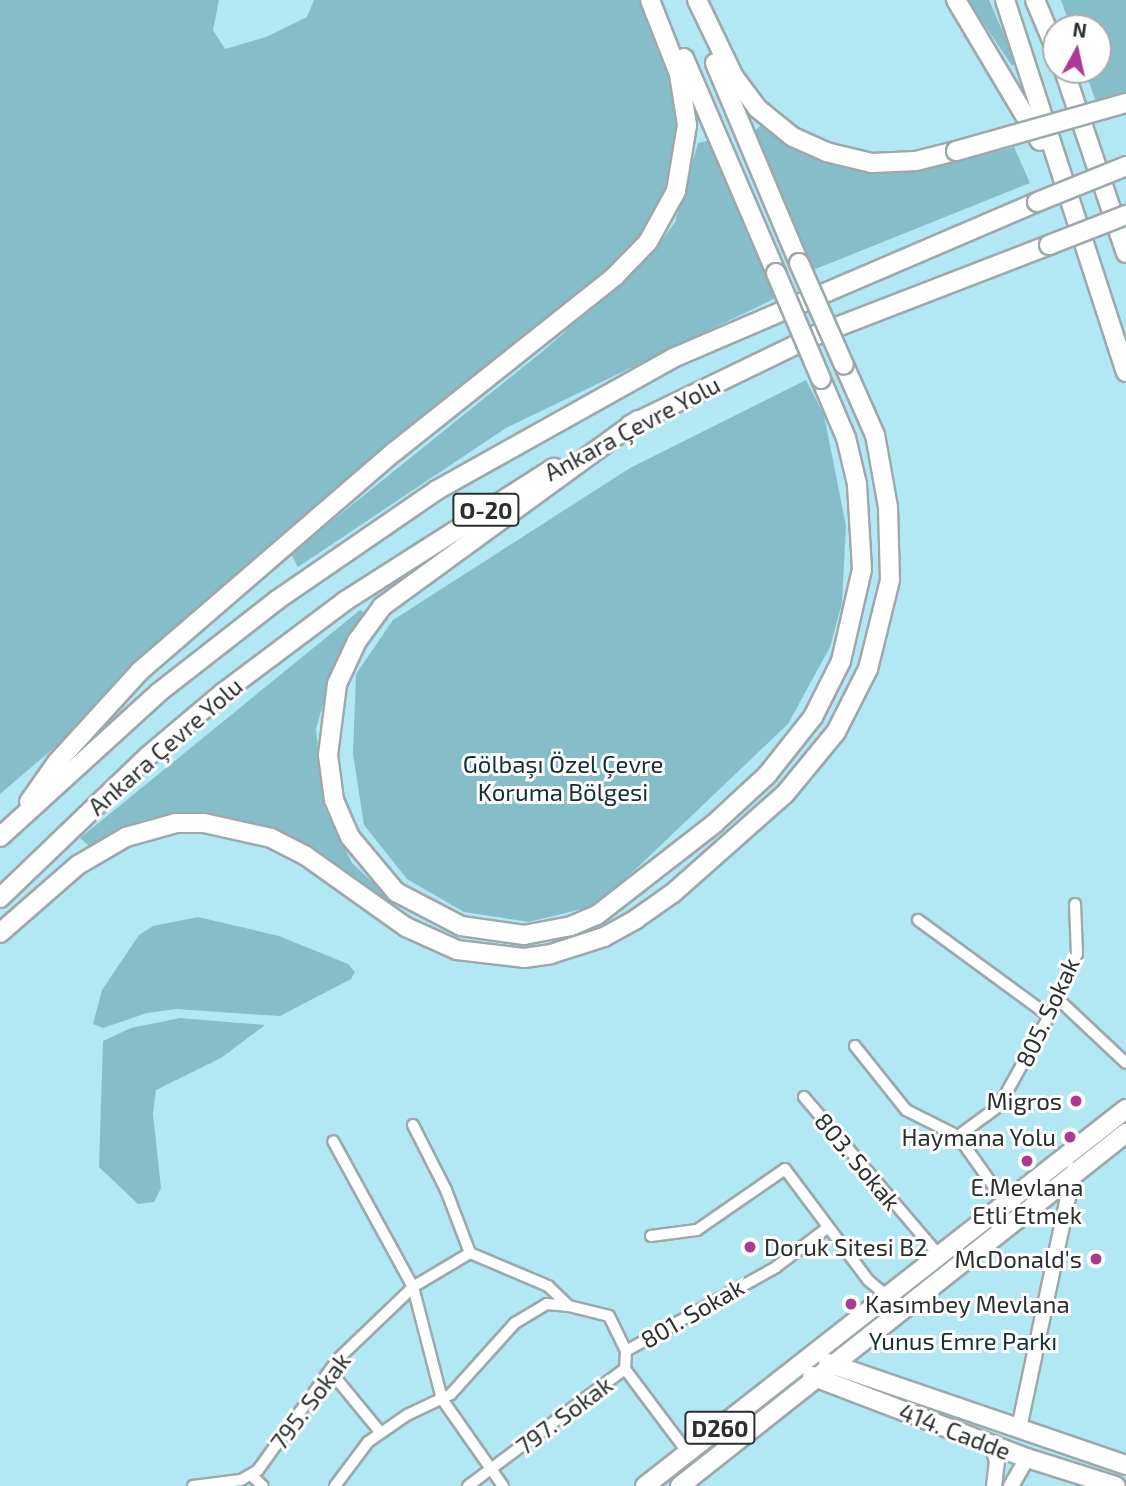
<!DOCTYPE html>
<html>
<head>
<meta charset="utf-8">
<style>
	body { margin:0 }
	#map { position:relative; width:1126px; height:1486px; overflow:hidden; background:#eefbfd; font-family:"Exo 2",sans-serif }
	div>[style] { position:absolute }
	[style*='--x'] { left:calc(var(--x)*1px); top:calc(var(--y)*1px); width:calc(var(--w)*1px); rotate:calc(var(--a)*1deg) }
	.green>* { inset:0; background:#b2e8f4 }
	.forest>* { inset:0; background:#85bec9 }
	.roads { filter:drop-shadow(2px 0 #9ca8ab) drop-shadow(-2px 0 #9ca8ab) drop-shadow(0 2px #9ca8ab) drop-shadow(0 -2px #9ca8ab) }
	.street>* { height:10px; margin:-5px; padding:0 5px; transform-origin:5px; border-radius:5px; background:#fff }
	.secondary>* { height:14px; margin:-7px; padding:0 7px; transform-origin:7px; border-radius:7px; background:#fff }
	.highway>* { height:18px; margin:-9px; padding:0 9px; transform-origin:9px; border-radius:9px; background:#fff }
	.bridges { filter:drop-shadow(2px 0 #9ca8ab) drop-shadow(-2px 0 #9ca8ab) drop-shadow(0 2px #9ca8ab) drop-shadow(0 -2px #9ca8ab) }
	.highway-bridge>* { height:18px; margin:-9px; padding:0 9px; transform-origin:9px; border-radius:9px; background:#fff }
	.dots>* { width:19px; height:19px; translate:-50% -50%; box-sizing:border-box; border:4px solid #fff; border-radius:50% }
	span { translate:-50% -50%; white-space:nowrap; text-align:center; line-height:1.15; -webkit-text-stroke:6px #fff; paint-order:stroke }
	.shield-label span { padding:2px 5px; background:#fff; border:2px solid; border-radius:5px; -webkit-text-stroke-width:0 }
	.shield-label { font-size:23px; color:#2a2e2f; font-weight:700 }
	.street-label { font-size:24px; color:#2a2e2f }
	.park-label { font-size:24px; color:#122f35 }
	.poi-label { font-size:24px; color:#2a2e2f }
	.right { translate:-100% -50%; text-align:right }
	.left { translate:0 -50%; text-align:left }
	.north { position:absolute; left:1042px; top:14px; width:70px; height:70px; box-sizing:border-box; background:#fff; border:2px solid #aaabac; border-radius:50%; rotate:8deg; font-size:19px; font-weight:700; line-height:28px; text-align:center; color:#2a2e2f }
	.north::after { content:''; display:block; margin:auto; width:24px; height:32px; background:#ac3993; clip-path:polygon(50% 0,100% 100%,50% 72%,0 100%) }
</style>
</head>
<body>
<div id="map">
	<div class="green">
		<i style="clip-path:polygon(evenodd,0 0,1126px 0,1126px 1486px,0 1486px,0 0,1056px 28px,1098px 28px,1098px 70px,1056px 70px,1056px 28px)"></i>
	</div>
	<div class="forest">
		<i style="clip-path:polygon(0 0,219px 0,213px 30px,225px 49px,266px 37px,307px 17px,314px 0,650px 0,672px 54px,684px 159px,648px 242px,0 794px)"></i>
		<i style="clip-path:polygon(968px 0,989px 0,1016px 62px,1012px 66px)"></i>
		<i style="clip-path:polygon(1061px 0,1126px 0,1126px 97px,1097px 105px,1085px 70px,1098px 70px,1098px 28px,1071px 28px)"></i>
		<i style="clip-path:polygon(764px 123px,892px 170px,949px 164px,1014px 147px,1030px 183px,813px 270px,751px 134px)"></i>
		<i style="clip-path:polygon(715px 139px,778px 297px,506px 428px,298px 567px,291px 554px,543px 351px,651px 256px,675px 222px,698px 143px)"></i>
		<i style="clip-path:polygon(806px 380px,824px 415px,846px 526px,842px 603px,830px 647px,788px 724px,598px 905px,529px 922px,464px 912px,407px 879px,364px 825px,353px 754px,356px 674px,393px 620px,630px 468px)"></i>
		<i style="clip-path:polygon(360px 610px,365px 613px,336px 659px,316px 729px,324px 807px,352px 863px,395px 903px,390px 907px,299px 840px,250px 822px,199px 815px,147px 820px,88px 845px,80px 838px)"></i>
		<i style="clip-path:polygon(198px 917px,279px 936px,348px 964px,355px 972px,351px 979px,280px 1016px,176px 1009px,147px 1013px,103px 1028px,93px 1024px,102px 990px,139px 935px,153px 926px)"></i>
		<i style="clip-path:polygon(180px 1018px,265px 1025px,221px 1058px,156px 1090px,153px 1114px,161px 1188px,154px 1202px,138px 1204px,99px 1167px,103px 1041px,131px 1028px)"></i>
	</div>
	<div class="roads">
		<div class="street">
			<i style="--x:918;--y:920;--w:162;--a:36.2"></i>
			<i style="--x:1058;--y:999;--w:93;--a:43.3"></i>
			<i style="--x:855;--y:1046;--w:82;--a:51.4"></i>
			<i style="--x:906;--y:1110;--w:58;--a:26.6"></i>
			<i style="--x:958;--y:1136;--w:83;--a:54.8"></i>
			<i style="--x:804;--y:1097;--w:209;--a:49.5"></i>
			<i style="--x:413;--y:1125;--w:73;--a:63.1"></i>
			<i style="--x:446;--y:1190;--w:67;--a:69.1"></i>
			<i style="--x:470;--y:1253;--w:85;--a:22.9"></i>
			<i style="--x:548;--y:1286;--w:29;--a:44"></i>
			<i style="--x:569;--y:1306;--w:41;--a:14"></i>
			<i style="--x:609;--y:1316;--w:39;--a:64"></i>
			<i style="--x:626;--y:1351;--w:18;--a:93"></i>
			<i style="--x:625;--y:1369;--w:105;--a:53.1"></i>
			<i style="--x:958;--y:1136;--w:51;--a:-36.2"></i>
			<i style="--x:999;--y:1106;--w:103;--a:-60.9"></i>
			<i style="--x:1049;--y:1016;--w:68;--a:-65.7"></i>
			<i style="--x:1077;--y:954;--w:50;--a:-92.3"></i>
			<i style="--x:651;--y:1236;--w:46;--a:-7.4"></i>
			<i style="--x:697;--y:1230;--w:107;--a:-34.7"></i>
			<i style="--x:785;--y:1169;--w:139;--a:53.2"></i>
			<i style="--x:868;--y:1280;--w:26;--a:40"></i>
			<i style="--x:470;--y:1253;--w:66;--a:149.2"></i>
			<i style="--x:413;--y:1287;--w:116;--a:75.5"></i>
			<i style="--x:442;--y:1399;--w:106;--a:55"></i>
			<i style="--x:626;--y:1351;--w:172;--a:-29.2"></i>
			<i style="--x:776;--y:1267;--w:64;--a:-37.4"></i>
			<i style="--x:330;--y:1371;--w:80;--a:50.6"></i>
			<i style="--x:251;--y:1475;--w:16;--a:43"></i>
			<i style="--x:193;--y:1486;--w:48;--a:-7.1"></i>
			<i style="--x:241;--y:1480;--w:20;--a:-30"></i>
			<i style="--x:258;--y:1470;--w:137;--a:-54.2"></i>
			<i style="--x:338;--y:1359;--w:104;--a:-43.8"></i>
			<i style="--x:413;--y:1287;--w:166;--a:-118.7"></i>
			<i style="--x:335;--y:1486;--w:55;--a:-53.1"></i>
			<i style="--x:368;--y:1442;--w:47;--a:-34.7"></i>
			<i style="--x:407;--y:1415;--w:49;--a:-25.5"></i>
			<i style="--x:451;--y:1394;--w:96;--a:-48"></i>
			<i style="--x:515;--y:1323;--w:37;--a:-31"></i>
			<i style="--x:547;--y:1304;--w:22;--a:5"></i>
			<i style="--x:468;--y:1486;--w:196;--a:-36.7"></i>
		</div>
		<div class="secondary">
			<i style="--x:1019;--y:1428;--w:264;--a:-78"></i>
			<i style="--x:992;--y:1445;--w:17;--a:73"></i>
			<i style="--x:997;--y:1461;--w:25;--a:97"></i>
			<i style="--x:1011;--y:1486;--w:32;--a:-60"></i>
		</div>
		<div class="highway">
			<i style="--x:697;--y:0;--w:85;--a:64.3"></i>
			<i style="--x:734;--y:77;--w:39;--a:53"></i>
			<i style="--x:757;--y:108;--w:46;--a:38.9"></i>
			<i style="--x:793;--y:137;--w:36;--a:24"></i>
			<i style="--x:826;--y:152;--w:47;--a:13.4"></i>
			<i style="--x:872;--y:163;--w:44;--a:-2.6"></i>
			<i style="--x:916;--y:161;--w:41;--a:-14"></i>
			<i style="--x:956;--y:0;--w:164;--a:59.2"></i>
			<i style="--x:1005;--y:0;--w:391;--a:72"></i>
			<i style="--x:1035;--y:0;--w:54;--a:67.2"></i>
			<i style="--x:684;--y:58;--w:234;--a:66.8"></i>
			<i style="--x:715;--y:63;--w:217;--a:67.2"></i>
			<i style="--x:1064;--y:70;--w:193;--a:71.3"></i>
			<i style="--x:638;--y:420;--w:317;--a:143.9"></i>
			<i style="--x:382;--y:607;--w:42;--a:126.3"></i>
			<i style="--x:357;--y:641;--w:47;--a:114.9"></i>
			<i style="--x:337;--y:684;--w:72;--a:97.2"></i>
			<i style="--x:328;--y:755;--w:45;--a:82.4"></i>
			<i style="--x:334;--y:800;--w:40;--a:66.6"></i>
			<i style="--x:350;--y:837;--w:72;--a:50.1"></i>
			<i style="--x:396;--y:892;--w:73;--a:27.6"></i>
			<i style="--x:461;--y:926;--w:64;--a:8.1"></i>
			<i style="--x:524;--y:935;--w:48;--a:-10.8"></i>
			<i style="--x:571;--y:926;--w:28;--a:-23"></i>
			<i style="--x:597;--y:915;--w:150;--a:-37.9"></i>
			<i style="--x:715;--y:823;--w:71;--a:-42.7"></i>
			<i style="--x:767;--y:775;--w:74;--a:-51.6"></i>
			<i style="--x:813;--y:717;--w:63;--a:-63.4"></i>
			<i style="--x:841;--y:661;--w:94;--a:-77.1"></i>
			<i style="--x:862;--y:569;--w:85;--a:-93.4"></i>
			<i style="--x:857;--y:484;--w:47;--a:-103.4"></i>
			<i style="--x:846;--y:438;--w:64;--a:-113"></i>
			<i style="--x:630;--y:425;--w:207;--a:-25.8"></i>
			<i style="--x:816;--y:335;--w:250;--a:-21.1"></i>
			<i style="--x:29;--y:802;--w:49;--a:-55"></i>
			<i style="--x:57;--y:762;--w:123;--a:-47.6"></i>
			<i style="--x:140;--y:671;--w:335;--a:-40.8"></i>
			<i style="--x:394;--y:452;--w:283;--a:-38.5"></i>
			<i style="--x:615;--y:276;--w:47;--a:-45.9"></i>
			<i style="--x:648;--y:242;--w:58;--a:-61.2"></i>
			<i style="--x:676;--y:191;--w:67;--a:-80.5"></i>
			<i style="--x:687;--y:125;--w:52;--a:-98.9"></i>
			<i style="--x:679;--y:74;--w:79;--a:-111.4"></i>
			<i style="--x:0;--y:837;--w:214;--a:-42.3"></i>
			<i style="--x:158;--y:693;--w:151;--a:-38"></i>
			<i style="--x:277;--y:600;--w:194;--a:-34.5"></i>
			<i style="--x:437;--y:490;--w:270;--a:-29.2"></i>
			<i style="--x:673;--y:358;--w:396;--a:-23.2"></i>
			<i style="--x:0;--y:898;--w:205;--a:-43.8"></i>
			<i style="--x:148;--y:756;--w:99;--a:-40.1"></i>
			<i style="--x:224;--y:692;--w:151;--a:-36.9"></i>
			<i style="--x:345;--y:601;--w:248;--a:-32.5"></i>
			<i style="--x:0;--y:933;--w:103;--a:-41.1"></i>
			<i style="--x:78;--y:865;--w:56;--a:-30.3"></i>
			<i style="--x:126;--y:837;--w:52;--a:-15.6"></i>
			<i style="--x:176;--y:823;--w:28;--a:0"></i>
			<i style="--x:204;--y:823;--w:69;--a:12.6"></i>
			<i style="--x:271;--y:838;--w:39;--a:27"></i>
			<i style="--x:306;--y:856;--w:123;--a:35.4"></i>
			<i style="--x:406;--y:927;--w:56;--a:24.3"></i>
			<i style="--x:457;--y:950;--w:67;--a:6.8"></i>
			<i style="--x:524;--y:958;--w:27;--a:-8"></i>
			<i style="--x:551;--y:954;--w:56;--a:-17.8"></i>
			<i style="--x:604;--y:937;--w:37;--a:-29"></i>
			<i style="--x:636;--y:919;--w:45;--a:-35.1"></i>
			<i style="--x:673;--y:893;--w:149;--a:-41.5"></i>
			<i style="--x:785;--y:794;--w:80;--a:-50.6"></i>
			<i style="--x:836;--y:732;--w:71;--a:-63.1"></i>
			<i style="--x:868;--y:669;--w:92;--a:-76.1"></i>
			<i style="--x:890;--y:580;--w:73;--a:-91.6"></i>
			<i style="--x:888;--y:507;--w:73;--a:-100.2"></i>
			<i style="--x:875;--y:435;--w:77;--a:-113.9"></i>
			<i style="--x:828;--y:1363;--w:315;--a:18.9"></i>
			<i style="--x:812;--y:1376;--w:230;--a:20.9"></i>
			<i style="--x:1027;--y:1458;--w:93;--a:17.5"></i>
			<i style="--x:645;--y:1486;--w:611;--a:-38.09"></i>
			<i style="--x:680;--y:1486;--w:569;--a:-38.36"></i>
		</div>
	</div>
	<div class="bridges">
		<div class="highway-bridge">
			<i style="--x:956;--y:151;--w:177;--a:-15.8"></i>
			<i style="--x:1037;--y:202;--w:96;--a:-22"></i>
			<i style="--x:1049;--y:245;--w:83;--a:-21.3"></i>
			<i style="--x:799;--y:263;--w:111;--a:66.2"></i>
			<i style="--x:776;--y:273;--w:115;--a:67"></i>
		</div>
	</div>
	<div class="dots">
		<i style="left:1076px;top:1101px;background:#ac3993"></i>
		<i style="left:1070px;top:1137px;background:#ac3993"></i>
		<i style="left:1027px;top:1161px;background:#ac3993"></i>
		<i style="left:750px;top:1247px;background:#ac3993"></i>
		<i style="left:1096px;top:1259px;background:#ac3993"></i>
		<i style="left:851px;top:1304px;background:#ac3993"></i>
	</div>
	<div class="shield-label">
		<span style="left:486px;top:510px">O-20</span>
		<span style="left:720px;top:1428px">D260</span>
	</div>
	<div class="street-label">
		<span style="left:632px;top:428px;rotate:-28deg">Ankara Çevre Yolu</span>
		<span style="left:165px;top:746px;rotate:-41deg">Ankara Çevre Yolu</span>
		<span style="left:1047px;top:1012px;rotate:-65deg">805. Sokak</span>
		<span style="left:858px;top:1161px;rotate:50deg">803. Sokak</span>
		<span style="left:692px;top:1313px;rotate:-30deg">801. Sokak</span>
		<span style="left:310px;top:1401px;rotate:-53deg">795. Sokak</span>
		<span style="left:564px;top:1415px;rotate:-37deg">797. Sokak</span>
		<span style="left:955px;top:1431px;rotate:21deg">414. Cadde</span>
	</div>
	<div class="park-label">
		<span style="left:563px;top:778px">Gölbaşı Özel Çevre<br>Koruma Bölgesi</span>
		<span style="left:963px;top:1341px">Yunus Emre Parkı</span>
	</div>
	<div class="poi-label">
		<span class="right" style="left:1062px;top:1101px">Migros</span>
		<span class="right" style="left:1056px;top:1137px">Haymana Yolu</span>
		<span style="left:1027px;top:1201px">E.Mevlana<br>Etli Etmek</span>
		<span class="left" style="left:764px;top:1247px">Doruk Sitesi B2</span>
		<span class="right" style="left:1082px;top:1259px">McDonald's</span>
		<span class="left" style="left:865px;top:1304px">Kasımbey Mevlana</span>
	</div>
	<div class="north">N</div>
</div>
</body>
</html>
